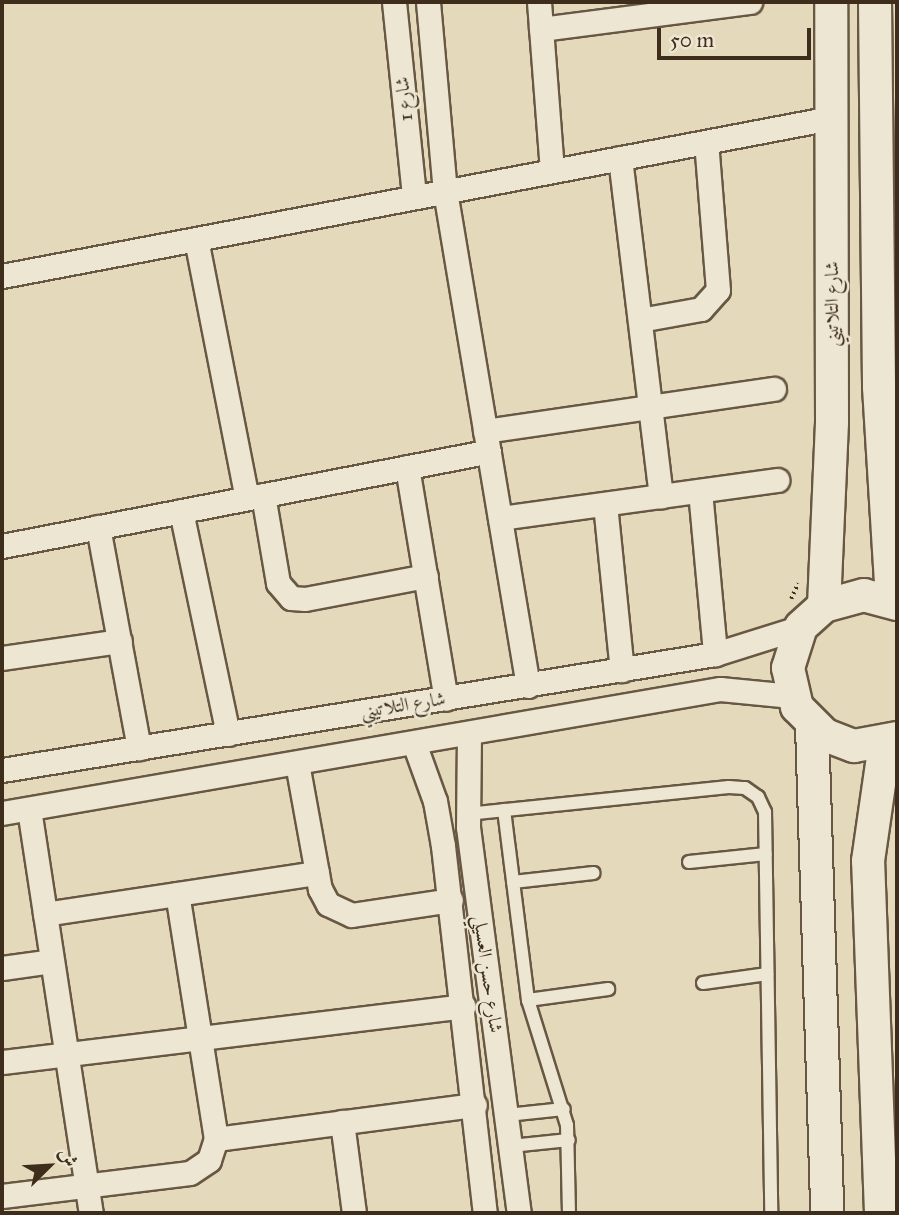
<!DOCTYPE html>
<html>
<head>
<meta charset="utf-8">
<style>
	body { margin:0 }
	#map { position:relative; width:899px; height:1215px; overflow:hidden; background:#e4d9bb; font-family:"IM FELL Great Primer",Amiri,serif }
	div>[style] { position:absolute }
	[style*='--x'] { left:calc(var(--x)*1px); top:calc(var(--y)*1px); width:calc(var(--w)*1px); rotate:calc(var(--a)*1deg) }
	.path>* { height:3.5px; margin-top:-1.75px; transform-origin:0; background:repeating-linear-gradient(90deg,#3e2d1b 0 2px,transparent 0 5.5px) }
	.roads { filter:drop-shadow(2px 0 #685843) drop-shadow(-2px 0 #685843) drop-shadow(0 2px #685843) drop-shadow(0 -2px #685843) }
	.service>* { height:12px; margin:-6px; padding:0 6px; transform-origin:6px; border-radius:6px; background:#ede6d3 }
	.minor>* { height:23px; margin:-11.5px; padding:0 11.5px; transform-origin:11.5px; border-radius:11.5px; background:#ede6d3 }
	.secondary>* { height:32px; margin:-16px; padding:0 16px; transform-origin:16px; border-radius:16px; background:#ede6d3 }
	span { translate:-50% -50%; white-space:nowrap; text-align:center; line-height:1.15; -webkit-text-stroke:5px #ede6d3; paint-order:stroke }
	.street-label { font-size:19px; color:#3e2d1b }
	.frame { position:absolute; inset:0; border:4px solid #3e2d1b; pointer-events:none }
	.north { position:absolute; left:14px; top:1131px; width:70px; height:70px; -webkit-text-stroke:5px #ede6d3; paint-order:stroke; rotate:66deg; font-size:19px; font-weight:700; line-height:28px; text-align:center; color:#3e2d1b }
	.north::after { content:''; display:block; margin:auto; width:24px; height:32px; background:#3e2d1b; clip-path:polygon(50% 0,100% 100%,50% 72%,0 100%) }
	.scale { position:absolute; left:657px; top:28px; width:154px; height:32px; box-sizing:border-box; border:4px solid #3e2d1b; border-top:0; padding-left:9px; font-size:21px; line-height:24px; white-space:nowrap; color:#3e2d1b; -webkit-text-stroke:5px #ede6d3; paint-order:stroke }
</style>
</head>
<body>
<div id="map">
	<div class="path">
		<i style="--x:791;--y:599;--w:17;--a:-66"></i>
	</div>
	<div class="roads">
		<div class="service">
			<i style="--x:504;--y:810;--w:192;--a:82.8"></i>
			<i style="--x:528;--y:1000;--w:131;--a:72.7"></i>
			<i style="--x:567;--y:1125;--w:88;--a:88.7"></i>
			<i style="--x:467;--y:814;--w:263;--a:-5.9"></i>
			<i style="--x:729;--y:787;--w:16;--a:4"></i>
			<i style="--x:745;--y:788;--w:16;--a:35"></i>
			<i style="--x:758;--y:797;--w:17;--a:65"></i>
			<i style="--x:765;--y:812;--w:401;--a:89.1"></i>
			<i style="--x:689;--y:862;--w:77;--a:-5.9"></i>
			<i style="--x:513;--y:882;--w:81;--a:-6.4"></i>
			<i style="--x:703;--y:983;--w:65;--a:-8"></i>
			<i style="--x:528;--y:1000;--w:81;--a:-7.8"></i>
			<i style="--x:507;--y:1115;--w:57;--a:-6"></i>
			<i style="--x:511;--y:1146;--w:58;--a:-5.9"></i>
		</div>
		<div class="minor">
			<i style="--x:394;--y:2;--w:196;--a:84.1"></i>
			<i style="--x:428;--y:2;--w:190;--a:84.9"></i>
			<i style="--x:445;--y:191;--w:502;--a:80.48"></i>
			<i style="--x:539;--y:2;--w:169;--a:85.6"></i>
			<i style="--x:541;--y:29;--w:211;--a:-7.4"></i>
			<i style="--x:620;--y:158;--w:341;--a:83.1"></i>
			<i style="--x:196;--y:239;--w:264;--a:78.9"></i>
			<i style="--x:2;--y:276;--w:844;--a:-10.79"></i>
			<i style="--x:640;--y:320;--w:62;--a:-10.2"></i>
			<i style="--x:701;--y:309;--w:25;--a:-48"></i>
			<i style="--x:718;--y:290;--w:148;--a:-94.6"></i>
			<i style="--x:485;--y:431;--w:292;--a:-8.3"></i>
			<i style="--x:407;--y:467;--w:235;--a:80.5"></i>
			<i style="--x:700;--y:491;--w:164;--a:84.7"></i>
			<i style="--x:263;--y:495;--w:89;--a:80.3"></i>
			<i style="--x:278;--y:583;--w:20;--a:49"></i>
			<i style="--x:291;--y:598;--w:14;--a:4"></i>
			<i style="--x:305;--y:599;--w:123;--a:-10.8"></i>
			<i style="--x:605;--y:504;--w:167;--a:84.2"></i>
			<i style="--x:181;--y:511;--w:228;--a:78.1"></i>
			<i style="--x:500;--y:518;--w:280;--a:-7.8"></i>
			<i style="--x:98;--y:527;--w:225;--a:79.5"></i>
			<i style="--x:2;--y:546;--w:496;--a:-11"></i>
			<i style="--x:2;--y:658;--w:119;--a:-8.2"></i>
			<i style="--x:469;--y:734;--w:93;--a:90.6"></i>
			<i style="--x:468;--y:827;--w:389;--a:82.5"></i>
			<i style="--x:414;--y:743;--w:62;--a:70.1"></i>
			<i style="--x:435;--y:801;--w:46;--a:79.9"></i>
			<i style="--x:443;--y:846;--w:369;--a:83.5"></i>
			<i style="--x:297;--y:763;--w:128;--a:79.7"></i>
			<i style="--x:320;--y:889;--w:17;--a:62"></i>
			<i style="--x:328;--y:904;--w:26;--a:25"></i>
			<i style="--x:352;--y:915;--w:100;--a:-8.6"></i>
			<i style="--x:2;--y:770;--w:722;--a:-9.24"></i>
			<i style="--x:715;--y:654;--w:90;--a:-17.4"></i>
			<i style="--x:29;--y:809;--w:409;--a:81.3"></i>
			<i style="--x:2;--y:813;--w:729;--a:-9.8"></i>
			<i style="--x:720;--y:689;--w:72;--a:5.6"></i>
			<i style="--x:45;--y:914;--w:275;--a:-8.6"></i>
			<i style="--x:2;--y:968;--w:50;--a:-8"></i>
			<i style="--x:2;--y:1062;--w:465;--a:-6.9"></i>
			<i style="--x:342;--y:1122;--w:92;--a:82.5"></i>
			<i style="--x:216;--y:1139;--w:261;--a:-7.5"></i>
			<i style="--x:2;--y:1196;--w:189;--a:-7"></i>
			<i style="--x:190;--y:1173;--w:23;--a:-34"></i>
			<i style="--x:209;--y:1160;--w:22;--a:-72"></i>
			<i style="--x:216;--y:1139;--w:248;--a:-99"></i>
		</div>
		<div class="secondary">
			<i style="--x:875;--y:2;--w:385;--a:89.4"></i>
			<i style="--x:879;--y:387;--w:213;--a:86.5"></i>
			<i style="--x:897;--y:604;--w:34;--a:-165"></i>
			<i style="--x:864;--y:595;--w:41;--a:164.6"></i>
			<i style="--x:824;--y:606;--w:31;--a:138"></i>
			<i style="--x:801;--y:627;--w:43;--a:107.6"></i>
			<i style="--x:788;--y:668;--w:40;--a:77"></i>
			<i style="--x:797;--y:707;--w:40;--a:45"></i>
			<i style="--x:825;--y:735;--w:31;--a:21"></i>
			<i style="--x:854;--y:746;--w:44;--a:-10.5"></i>
			<i style="--x:824;--y:606;--w:184;--a:-87.5"></i>
			<i style="--x:832;--y:422;--w:420;--a:-90.1"></i>
			<i style="--x:812;--y:726;--w:487;--a:88.2"></i>
			<i style="--x:881;--y:1213;--w:352;--a:-92.1"></i>
			<i style="--x:868;--y:861;--w:119;--a:-81.8"></i>
		</div>
	</div>
	<div class="street-label">
		<span style="left:404px;top:99px;rotate:-96deg">شارع 1</span>
		<span style="left:832px;top:304px;rotate:-90deg">شارع التلاتيني</span>
		<span style="left:403px;top:705px;rotate:-9deg">شارع التلاتيني</span>
		<span style="left:488px;top:974px;rotate:82deg">شارع حسن العسيلي</span>
	</div>
	<div class="frame"></div>
	<div class="north">ش</div>
	<div class="scale">50 m</div>
</div>
</body>
</html>
